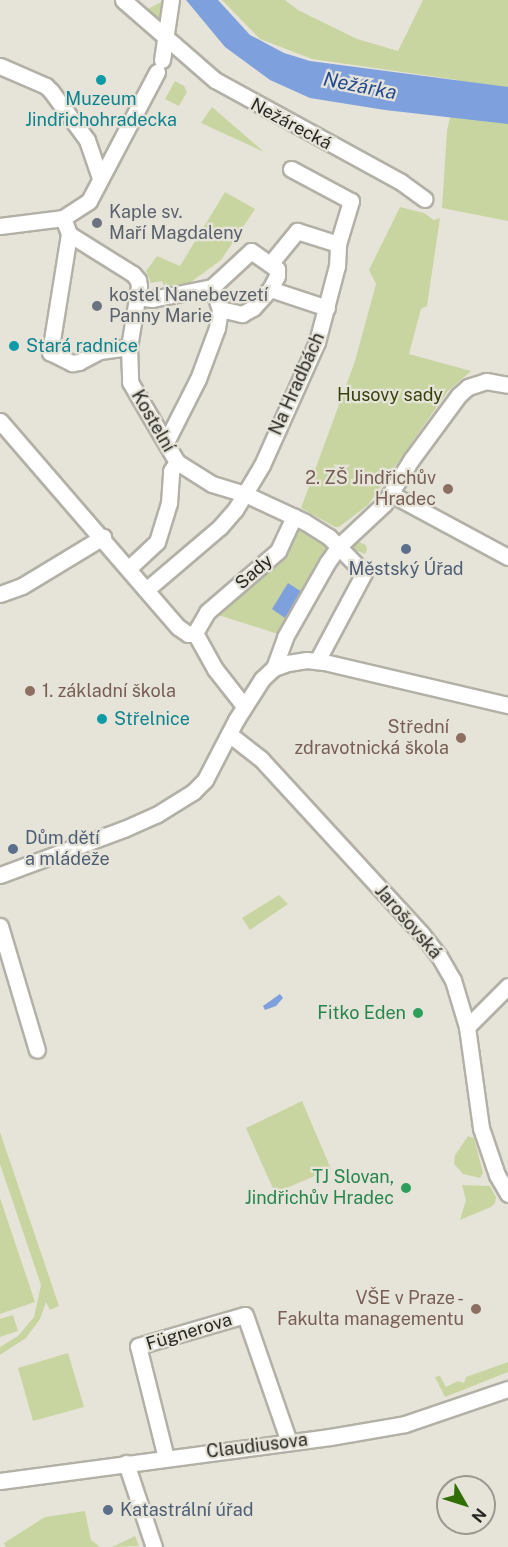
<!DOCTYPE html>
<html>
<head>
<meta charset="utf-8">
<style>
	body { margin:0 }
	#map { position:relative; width:508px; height:1547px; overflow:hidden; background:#e6e4d9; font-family:"Public Sans",sans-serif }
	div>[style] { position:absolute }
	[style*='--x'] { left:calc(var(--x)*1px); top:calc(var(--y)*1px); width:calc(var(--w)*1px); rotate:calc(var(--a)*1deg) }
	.green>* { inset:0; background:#c9d5a1 }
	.water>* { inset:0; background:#7ea0dc }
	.roads { filter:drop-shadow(2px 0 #b3b1a7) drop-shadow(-2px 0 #b3b1a7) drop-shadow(0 2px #b3b1a7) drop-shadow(0 -2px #b3b1a7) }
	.street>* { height:15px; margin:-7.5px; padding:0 7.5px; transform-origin:7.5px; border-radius:7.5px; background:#fff }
	.dots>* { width:16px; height:16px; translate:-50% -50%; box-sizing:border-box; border:3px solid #e6e4d9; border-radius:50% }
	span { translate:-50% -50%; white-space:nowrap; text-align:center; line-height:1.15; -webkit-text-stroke:4.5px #e6e4d9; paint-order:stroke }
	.culture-label { font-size:18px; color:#0d838f }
	.left { translate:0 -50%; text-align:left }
	.street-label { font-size:18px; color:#282723 }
	.worship-label { font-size:18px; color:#5b616d }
	.park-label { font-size:18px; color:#384109 }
	.education-label { font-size:18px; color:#785e54 }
	.right { translate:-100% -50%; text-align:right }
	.service-label { font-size:18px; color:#4e5e75 }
	.leisure-label { font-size:18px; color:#27864d }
	.water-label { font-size:20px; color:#224991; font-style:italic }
	.north { position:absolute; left:436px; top:1475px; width:60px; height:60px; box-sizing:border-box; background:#e6e4d9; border:2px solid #9a9890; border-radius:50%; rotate:129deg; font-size:16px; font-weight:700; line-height:24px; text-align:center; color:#282723 }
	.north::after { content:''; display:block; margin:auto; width:21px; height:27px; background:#2f6f06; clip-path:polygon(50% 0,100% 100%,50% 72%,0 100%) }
</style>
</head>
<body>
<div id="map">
	<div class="green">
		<i style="clip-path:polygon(222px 0,285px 0,298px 10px,357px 39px,398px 51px,423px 0,508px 0,508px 221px,442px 208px,447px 131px,458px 80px,312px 59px,260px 39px)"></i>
		<i style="clip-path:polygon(163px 1px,159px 25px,144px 11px)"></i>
		<i style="clip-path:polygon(175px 81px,184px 86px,187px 92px,179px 106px,165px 99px)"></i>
		<i style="clip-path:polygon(212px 107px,264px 152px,201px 123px)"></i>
		<i style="clip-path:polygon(225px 192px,255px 209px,221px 260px,191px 282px,191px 286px,166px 292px,162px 281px,151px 283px,146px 271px,157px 256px,180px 266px)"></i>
		<i style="clip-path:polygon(400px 207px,424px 213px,434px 220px,440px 218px,427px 306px,421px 309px,409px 354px,471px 371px,448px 391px,368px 505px,339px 527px,335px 527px,301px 508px,355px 361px,376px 284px,369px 270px)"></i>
		<i style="clip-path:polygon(299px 526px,327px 542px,329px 547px,278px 634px,212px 613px,217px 608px,224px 607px,253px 575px,263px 576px,276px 563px,275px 557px,291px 528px)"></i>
		<i style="clip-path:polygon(356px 541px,366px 545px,367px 550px,365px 554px,350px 548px)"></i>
		<i style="clip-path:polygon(279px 895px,288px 904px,250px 930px,242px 918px)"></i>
		<i style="clip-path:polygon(302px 1101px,331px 1169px,275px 1193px,246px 1128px)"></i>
		<i style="clip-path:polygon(0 1132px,59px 1306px,50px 1310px,46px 1302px,40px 1319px,26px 1338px,0 1355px,0 1347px,18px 1336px,34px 1317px,41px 1285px,0 1164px)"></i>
		<i style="clip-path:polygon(468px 1136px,474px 1138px,483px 1173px,480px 1178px,463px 1174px,454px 1164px,455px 1155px)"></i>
		<i style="clip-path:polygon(462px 1185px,490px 1186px,496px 1197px,495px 1203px,491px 1207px,460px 1220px,466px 1200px)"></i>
		<i style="clip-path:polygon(0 1198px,35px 1302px,0 1314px)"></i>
		<i style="clip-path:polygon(13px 1315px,18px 1331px,0 1337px,0 1319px)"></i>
		<i style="clip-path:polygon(68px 1353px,84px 1407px,33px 1421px,18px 1368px)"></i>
		<i style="clip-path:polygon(508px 1362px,508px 1372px,445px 1397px,435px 1377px,440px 1376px,446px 1387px,458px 1381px,464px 1383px,466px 1377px)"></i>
		<i style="clip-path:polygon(85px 1511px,91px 1540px,100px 1547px,6px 1547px,4px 1543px,45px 1517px)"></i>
		<i style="clip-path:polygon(135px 1536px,139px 1546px,112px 1547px)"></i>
	</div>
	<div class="water">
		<i style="clip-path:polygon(186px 0,218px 0,250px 35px,284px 53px,310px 61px,508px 87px,508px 124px,385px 110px,310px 98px,270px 80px,225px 47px)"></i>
		<i style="clip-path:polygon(288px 583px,302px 592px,285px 618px,272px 609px)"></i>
		<i style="clip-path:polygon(280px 994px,283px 998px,276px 1006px,265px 1010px,263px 1006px)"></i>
	</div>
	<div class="roads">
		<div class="street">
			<i style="--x:123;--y:0;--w:122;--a:41"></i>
			<i style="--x:215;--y:80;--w:212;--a:28.7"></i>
			<i style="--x:401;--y:182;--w:29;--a:36"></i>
			<i style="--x:162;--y:60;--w:61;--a:-81.5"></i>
			<i style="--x:0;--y:66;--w:50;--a:23.5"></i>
			<i style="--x:46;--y:86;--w:7;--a:45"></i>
			<i style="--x:51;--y:91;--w:61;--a:53.7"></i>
			<i style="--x:87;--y:140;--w:40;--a:71.1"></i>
			<i style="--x:63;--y:218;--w:17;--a:69"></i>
			<i style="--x:69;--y:234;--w:75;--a:32"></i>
			<i style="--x:133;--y:274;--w:8;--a:50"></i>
			<i style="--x:138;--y:280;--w:6;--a:81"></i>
			<i style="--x:139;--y:286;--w:62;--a:99.3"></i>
			<i style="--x:129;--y:347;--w:35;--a:88"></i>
			<i style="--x:130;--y:382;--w:93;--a:59.6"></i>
			<i style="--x:177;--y:462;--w:41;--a:32.2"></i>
			<i style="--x:212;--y:484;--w:34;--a:17"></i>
			<i style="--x:245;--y:494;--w:66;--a:25"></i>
			<i style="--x:305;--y:522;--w:28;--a:32"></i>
			<i style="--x:329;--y:537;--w:50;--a:45.8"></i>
			<i style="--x:364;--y:573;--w:100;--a:118.1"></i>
			<i style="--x:0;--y:226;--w:64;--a:-7.2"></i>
			<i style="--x:63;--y:218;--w:31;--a:-33"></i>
			<i style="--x:89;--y:201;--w:146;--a:-62.2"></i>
			<i style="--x:69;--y:234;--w:120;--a:99.1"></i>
			<i style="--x:50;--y:352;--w:25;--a:27"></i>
			<i style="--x:72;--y:363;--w:7;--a:-8"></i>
			<i style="--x:79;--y:362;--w:24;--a:-28"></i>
			<i style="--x:100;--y:351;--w:29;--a:-8"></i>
			<i style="--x:270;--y:264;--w:43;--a:-50.7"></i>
			<i style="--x:297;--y:231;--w:43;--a:17.6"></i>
			<i style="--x:138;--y:297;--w:14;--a:8"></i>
			<i style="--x:152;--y:299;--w:61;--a:-11.3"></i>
			<i style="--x:212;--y:287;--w:53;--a:-42.7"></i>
			<i style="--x:251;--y:251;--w:32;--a:35"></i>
			<i style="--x:277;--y:269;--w:7;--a:90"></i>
			<i style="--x:277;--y:276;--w:15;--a:118"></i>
			<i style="--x:270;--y:289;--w:60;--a:18.4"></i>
			<i style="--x:220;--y:309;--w:23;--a:13"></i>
			<i style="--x:242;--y:314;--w:13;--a:-29"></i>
			<i style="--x:253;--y:308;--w:25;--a:-48"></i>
			<i style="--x:0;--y:421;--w:272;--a:49.2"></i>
			<i style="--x:178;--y:627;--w:12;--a:35"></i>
			<i style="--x:188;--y:634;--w:7;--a:-8"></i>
			<i style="--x:166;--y:442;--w:71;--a:-63.1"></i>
			<i style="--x:198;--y:379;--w:54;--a:-69.6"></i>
			<i style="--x:217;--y:328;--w:19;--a:-81"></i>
			<i style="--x:220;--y:309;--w:23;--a:-110"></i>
			<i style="--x:391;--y:494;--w:133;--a:28.3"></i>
			<i style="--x:129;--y:568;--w:38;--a:-43"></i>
			<i style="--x:157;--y:542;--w:41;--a:-72.9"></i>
			<i style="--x:169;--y:503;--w:32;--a:-86"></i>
			<i style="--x:171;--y:471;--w:11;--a:-56"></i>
			<i style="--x:146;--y:590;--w:97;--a:-40.4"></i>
			<i style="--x:220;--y:527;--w:23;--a:-49"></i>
			<i style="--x:235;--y:510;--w:52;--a:-59"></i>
			<i style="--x:262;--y:465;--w:135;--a:-65.9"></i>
			<i style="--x:317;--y:342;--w:79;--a:-75.3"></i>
			<i style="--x:337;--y:266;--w:22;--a:-87"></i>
			<i style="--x:338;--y:244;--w:45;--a:-73.2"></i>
			<i style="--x:351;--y:201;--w:68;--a:-151.9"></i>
			<i style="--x:0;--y:594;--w:23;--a:-20"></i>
			<i style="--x:22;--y:586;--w:95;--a:-31.2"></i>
			<i style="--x:195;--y:633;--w:24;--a:-60"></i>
			<i style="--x:207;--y:612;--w:94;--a:-40.7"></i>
			<i style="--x:278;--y:551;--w:38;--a:-65"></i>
			<i style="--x:195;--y:633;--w:41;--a:60.9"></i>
			<i style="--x:215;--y:669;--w:47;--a:51.9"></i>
			<i style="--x:274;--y:668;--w:33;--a:-70"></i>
			<i style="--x:285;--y:637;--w:85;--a:-60.4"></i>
			<i style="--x:327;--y:563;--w:19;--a:-55"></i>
			<i style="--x:338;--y:547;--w:63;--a:-43.1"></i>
			<i style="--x:384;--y:504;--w:52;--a:-58.5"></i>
			<i style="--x:411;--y:460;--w:81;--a:-53.6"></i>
			<i style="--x:459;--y:395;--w:12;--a:-42"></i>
			<i style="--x:468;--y:387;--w:19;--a:-18"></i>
			<i style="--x:486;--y:381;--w:22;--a:10"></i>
			<i style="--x:229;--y:734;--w:41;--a:38"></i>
			<i style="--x:261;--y:759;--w:236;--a:47.4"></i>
			<i style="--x:421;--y:933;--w:29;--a:52"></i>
			<i style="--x:439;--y:956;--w:28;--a:60"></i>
			<i style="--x:453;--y:980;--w:49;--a:73.4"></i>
			<i style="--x:467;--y:1027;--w:102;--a:82.1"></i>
			<i style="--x:481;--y:1128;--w:50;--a:71.2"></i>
			<i style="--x:497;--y:1175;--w:22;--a:60"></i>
			<i style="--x:0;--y:875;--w:132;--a:-20.4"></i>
			<i style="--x:124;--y:829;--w:35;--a:-24"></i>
			<i style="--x:156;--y:815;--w:44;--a:-31.9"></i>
			<i style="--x:193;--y:792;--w:17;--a:-45"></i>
			<i style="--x:205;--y:780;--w:68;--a:-62.7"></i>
			<i style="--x:236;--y:720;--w:49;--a:-57.6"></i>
			<i style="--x:262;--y:679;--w:16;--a:-43"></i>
			<i style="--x:274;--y:668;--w:15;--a:-20"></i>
			<i style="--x:288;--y:663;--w:19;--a:-9"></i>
			<i style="--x:307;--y:660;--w:17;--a:7"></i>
			<i style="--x:324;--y:662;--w:189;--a:13.2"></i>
			<i style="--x:0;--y:926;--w:129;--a:73.4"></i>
			<i style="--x:467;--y:1027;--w:58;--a:-45"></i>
			<i style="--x:166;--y:1458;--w:115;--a:-104"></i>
			<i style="--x:138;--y:1346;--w:111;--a:-16.2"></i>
			<i style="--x:245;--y:1315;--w:134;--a:70.9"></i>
			<i style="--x:126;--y:1463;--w:89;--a:71.6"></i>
			<i style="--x:0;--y:1481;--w:333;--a:-7.6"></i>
			<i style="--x:330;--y:1437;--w:76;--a:-9.8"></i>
			<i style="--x:405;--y:1424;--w:109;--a:-18.8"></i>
		</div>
	</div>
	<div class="dots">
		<i style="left:101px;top:80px;background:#0f9aa8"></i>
		<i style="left:97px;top:223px;background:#6b7280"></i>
		<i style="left:97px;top:306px;background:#6b7280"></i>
		<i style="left:14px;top:346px;background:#0f9aa8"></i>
		<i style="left:448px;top:489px;background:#8d6e63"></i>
		<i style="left:406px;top:549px;background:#5c6f8a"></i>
		<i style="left:30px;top:691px;background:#8d6e63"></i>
		<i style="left:102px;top:719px;background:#0f9aa8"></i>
		<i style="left:461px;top:738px;background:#8d6e63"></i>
		<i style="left:13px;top:849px;background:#5c6f8a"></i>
		<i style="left:418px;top:1013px;background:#2e9e5b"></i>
		<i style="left:406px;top:1188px;background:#2e9e5b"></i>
		<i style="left:476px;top:1309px;background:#8d6e63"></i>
		<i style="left:108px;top:1510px;background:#5c6f8a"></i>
	</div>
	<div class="culture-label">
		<span style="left:101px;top:110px">Muzeum<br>Jindřichohradecka</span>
		<span class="left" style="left:26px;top:346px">Stará radnice</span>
		<span class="left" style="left:114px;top:719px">Střelnice</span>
	</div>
	<div class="street-label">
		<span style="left:291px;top:124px;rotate:28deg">Nežárecká</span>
		<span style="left:297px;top:384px;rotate:-66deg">Na Hradbách</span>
		<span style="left:153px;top:421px;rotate:60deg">Kostelní</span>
		<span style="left:254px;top:572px;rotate:-41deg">Sady</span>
		<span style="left:408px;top:922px;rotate:49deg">Jarošovská</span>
		<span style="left:189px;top:1332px;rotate:-17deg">Fügnerova</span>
		<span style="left:257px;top:1446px;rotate:-7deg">Claudiusova</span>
	</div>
	<div class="worship-label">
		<span class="left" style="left:109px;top:223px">Kaple sv.<br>Maří Magdaleny</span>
		<span class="left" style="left:109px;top:306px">kostel Nanebevzetí<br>Panny Marie</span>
	</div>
	<div class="park-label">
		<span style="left:390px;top:395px">Husovy sady</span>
	</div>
	<div class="education-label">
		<span class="right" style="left:436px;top:489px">2. ZŠ Jindřichův<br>Hradec</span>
		<span class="left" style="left:42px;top:691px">1. základní škola</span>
		<span class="right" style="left:449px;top:738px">Střední<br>zdravotnická škola</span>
		<span class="right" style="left:464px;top:1309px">VŠE v Praze -<br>Fakulta managementu</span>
	</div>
	<div class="service-label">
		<span style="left:406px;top:569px">Městský Úřad</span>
		<span class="left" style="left:25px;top:849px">Dům dětí<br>a mládeže</span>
		<span class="left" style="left:120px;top:1510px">Katastrální úřad</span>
	</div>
	<div class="leisure-label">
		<span class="right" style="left:406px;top:1013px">Fitko Eden</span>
		<span class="right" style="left:394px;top:1188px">TJ Slovan,<br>Jindřichův Hradec</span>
	</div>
	<div class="water-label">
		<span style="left:360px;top:86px;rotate:11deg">Nežárka</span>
	</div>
	<div class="north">N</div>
</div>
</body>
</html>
